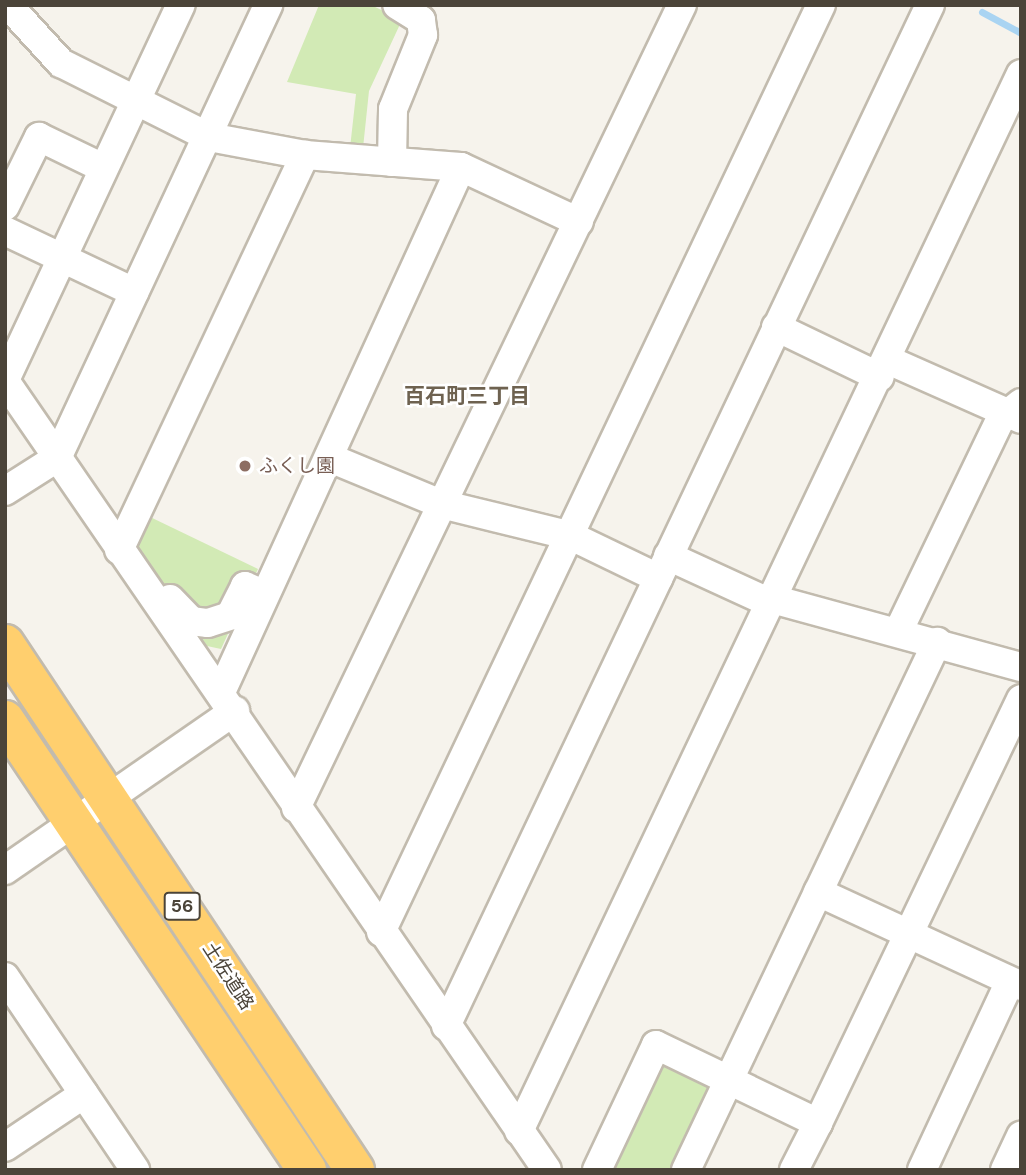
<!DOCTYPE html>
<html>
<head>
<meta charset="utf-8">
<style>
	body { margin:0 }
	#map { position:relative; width:1026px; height:1175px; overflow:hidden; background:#f6f3ec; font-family:"DM Sans","Noto Sans JP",sans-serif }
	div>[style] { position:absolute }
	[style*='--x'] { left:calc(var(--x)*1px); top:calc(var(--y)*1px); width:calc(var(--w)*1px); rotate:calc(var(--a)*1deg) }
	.green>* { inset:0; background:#d2eab5 }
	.stream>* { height:7px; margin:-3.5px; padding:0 3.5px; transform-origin:3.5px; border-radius:3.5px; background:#a9d4f2 }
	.roads { filter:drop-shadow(2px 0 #c2bbae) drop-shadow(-2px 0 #c2bbae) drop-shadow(0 2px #c2bbae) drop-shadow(0 -2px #c2bbae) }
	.minor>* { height:28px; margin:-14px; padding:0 14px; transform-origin:14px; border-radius:14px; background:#fff }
	.highway>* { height:38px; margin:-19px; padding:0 19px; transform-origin:19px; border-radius:19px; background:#ffcf6e }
	.dots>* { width:19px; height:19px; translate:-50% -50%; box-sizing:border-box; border:4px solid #fff; border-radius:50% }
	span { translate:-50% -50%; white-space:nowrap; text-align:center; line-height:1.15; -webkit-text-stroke:5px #fff; paint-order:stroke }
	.shield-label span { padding:2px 5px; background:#fff; border:2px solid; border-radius:5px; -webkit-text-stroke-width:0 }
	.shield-label { font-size:18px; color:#4b4439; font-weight:700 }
	.education-label { font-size:19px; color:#785e54 }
	.left { translate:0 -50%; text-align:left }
	.street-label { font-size:19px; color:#4b4439 }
	.neighbourhood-label { font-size:21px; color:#6e6250; font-weight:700 }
	.frame { position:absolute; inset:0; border:7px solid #4b4439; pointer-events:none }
</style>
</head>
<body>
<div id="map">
	<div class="green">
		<i style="clip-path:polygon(319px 5px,371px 5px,402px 20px,369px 91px,363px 148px,350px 148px,356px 94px,287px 82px)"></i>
		<i style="clip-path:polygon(146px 515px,258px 569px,221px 649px,207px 646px,136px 555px,133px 540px)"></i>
		<i style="clip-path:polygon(660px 1059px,720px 1085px,677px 1170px,608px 1170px)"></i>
	</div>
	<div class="stream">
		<i style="--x:982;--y:12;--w:44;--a:28.3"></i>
	</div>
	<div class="roads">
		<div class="minor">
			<i style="--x:8;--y:5;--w:79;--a:47.6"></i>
			<i style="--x:61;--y:63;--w:165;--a:26.6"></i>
			<i style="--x:209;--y:137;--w:98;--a:10.6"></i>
			<i style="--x:305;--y:155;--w:156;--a:4.4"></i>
			<i style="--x:461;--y:167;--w:130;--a:25"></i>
			<i style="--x:392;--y:162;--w:53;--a:-88.9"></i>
			<i style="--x:393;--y:109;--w:80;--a:-67.9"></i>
			<i style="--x:423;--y:35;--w:15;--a:-98"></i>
			<i style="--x:421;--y:20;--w:28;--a:-148"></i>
			<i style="--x:5;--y:206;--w:77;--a:-63.8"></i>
			<i style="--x:39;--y:137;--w:71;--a:25.8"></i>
			<i style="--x:5;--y:231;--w:143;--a:25.3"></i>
			<i style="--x:776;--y:327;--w:115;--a:25.7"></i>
			<i style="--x:888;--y:360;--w:145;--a:23.9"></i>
			<i style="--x:5;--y:380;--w:414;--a:-64.9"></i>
			<i style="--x:5;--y:381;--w:957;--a:55.51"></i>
			<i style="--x:330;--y:458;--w:120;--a:22.5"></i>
			<i style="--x:441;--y:504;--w:134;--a:13.8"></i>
			<i style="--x:571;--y:536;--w:97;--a:25.8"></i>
			<i style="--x:5;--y:491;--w:62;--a:-32.4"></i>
			<i style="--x:57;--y:458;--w:500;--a:-65"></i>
			<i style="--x:119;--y:550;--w:437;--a:-64.8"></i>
			<i style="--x:668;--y:556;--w:112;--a:24.7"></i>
			<i style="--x:170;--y:599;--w:30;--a:46"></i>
			<i style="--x:191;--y:621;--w:17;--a:7"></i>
			<i style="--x:208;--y:623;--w:39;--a:-18"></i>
			<i style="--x:772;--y:599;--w:258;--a:15.3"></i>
			<i style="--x:232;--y:612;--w:29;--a:-63"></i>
			<i style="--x:245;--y:586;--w:10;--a:24"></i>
			<i style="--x:898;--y:632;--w:235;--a:-64.3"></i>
			<i style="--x:1000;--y:420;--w:27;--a:-39"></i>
			<i style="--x:222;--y:690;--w:575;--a:-65.44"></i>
			<i style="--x:296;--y:808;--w:891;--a:-64.33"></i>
			<i style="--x:5;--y:870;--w:280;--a:-34.7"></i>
			<i style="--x:818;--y:892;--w:224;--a:24.8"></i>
			<i style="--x:381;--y:932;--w:1026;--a:-64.61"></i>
			<i style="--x:5;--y:977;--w:233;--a:56"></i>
			<i style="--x:446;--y:1026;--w:1130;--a:-64.64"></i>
			<i style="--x:818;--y:1123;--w:470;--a:-64.4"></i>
			<i style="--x:519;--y:1131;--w:1170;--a:-64.6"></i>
			<i style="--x:5;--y:1147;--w:95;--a:-33.9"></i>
			<i style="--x:597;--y:1170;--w:138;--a:-64.7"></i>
			<i style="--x:656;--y:1045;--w:180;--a:25.7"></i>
			<i style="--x:818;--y:1123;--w:53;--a:117.1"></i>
			<i style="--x:686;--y:1170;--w:585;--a:-64.57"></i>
			<i style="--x:922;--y:1170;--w:208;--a:-65"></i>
			<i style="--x:1005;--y:1170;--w:38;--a:-65"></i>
		</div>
		<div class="highway">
			<i style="--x:5;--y:644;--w:632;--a:56.36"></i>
			<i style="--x:5;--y:720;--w:542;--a:56.13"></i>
		</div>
	</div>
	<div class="dots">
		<i style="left:245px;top:466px;background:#8d6e63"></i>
	</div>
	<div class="shield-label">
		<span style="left:182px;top:906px">56</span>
	</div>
	<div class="education-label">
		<span class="left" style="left:259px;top:466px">ふくし園</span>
	</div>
	<div class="street-label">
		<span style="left:228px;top:976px;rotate:57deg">土佐道路</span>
	</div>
	<div class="neighbourhood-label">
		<span style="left:467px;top:396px">百石町三丁目</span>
	</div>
	<div class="frame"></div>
</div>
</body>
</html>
